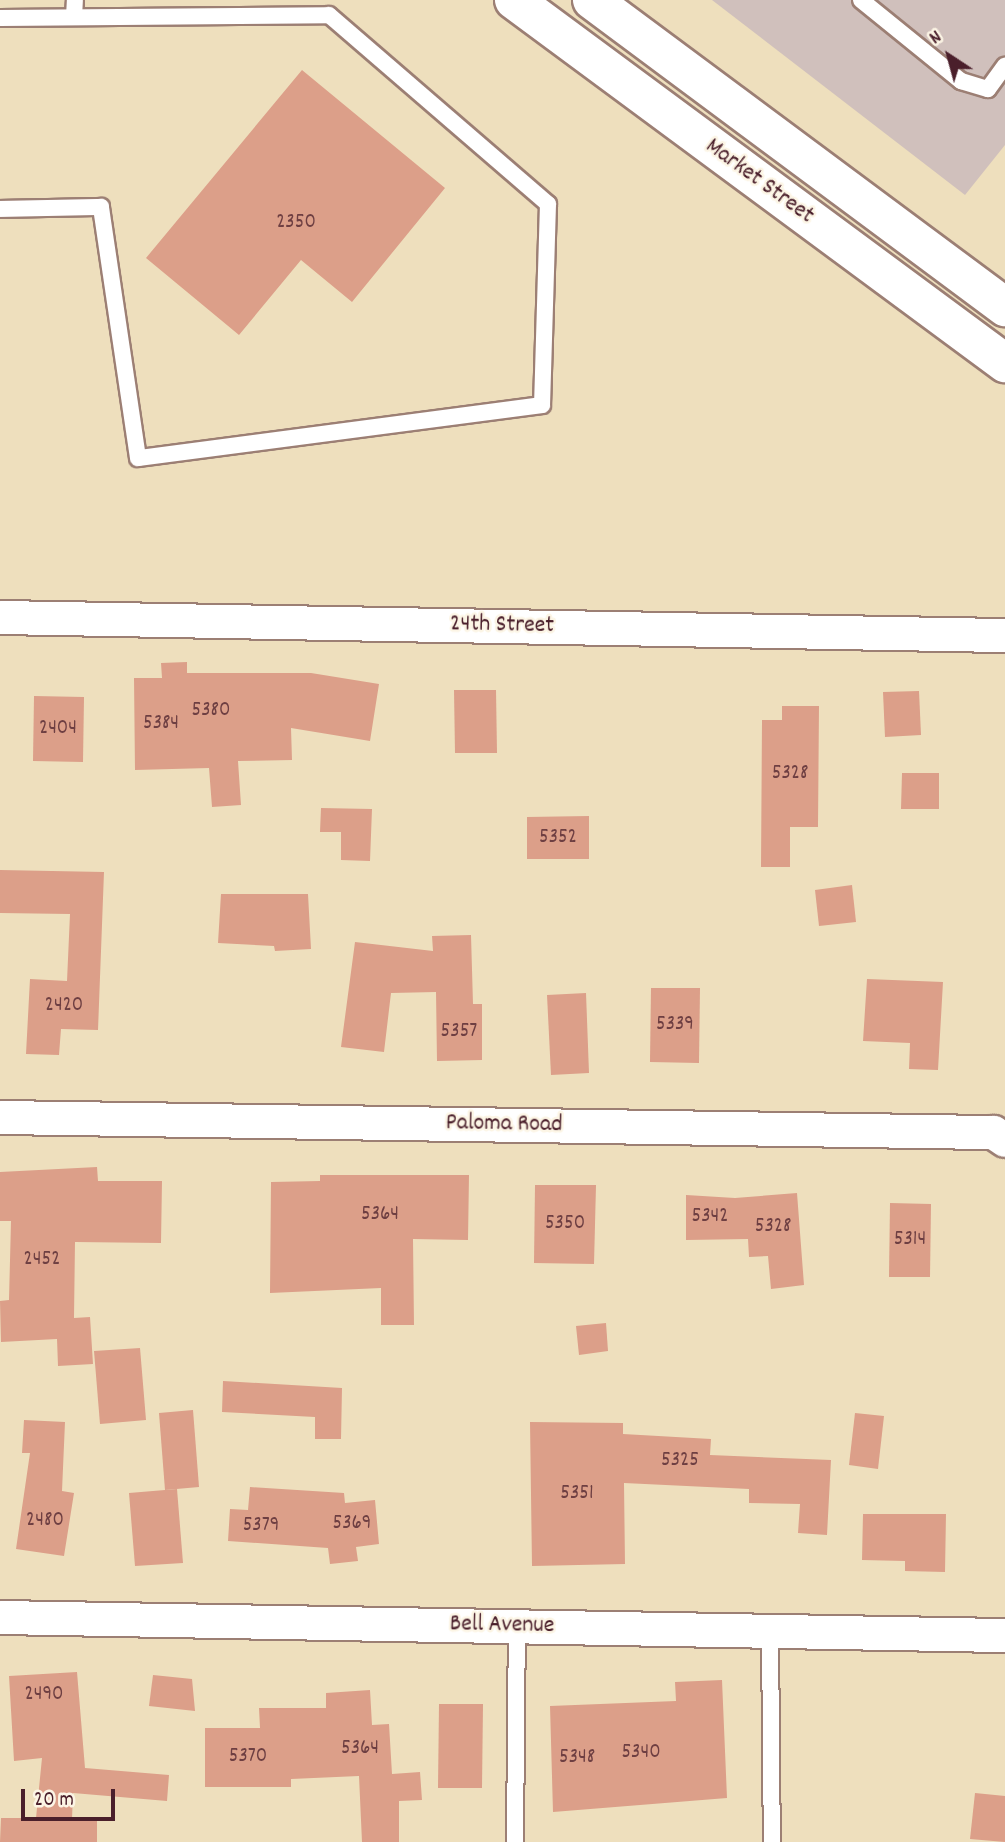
<!DOCTYPE html>
<html>
<head>
<meta charset="utf-8">
<style>
	body { margin:0 }
	#map { position:relative; width:1005px; height:1842px; overflow:hidden; background:#eedfbd; font-family:Dekko,sans-serif }
	div>[style] { position:absolute }
	[style*='--x'] { left:calc(var(--x)*1px); top:calc(var(--y)*1px); width:calc(var(--w)*1px); rotate:calc(var(--a)*1deg) }
	.industrial>* { inset:0; background:#d0c0bc }
	.building>* { inset:0; background:#dc9f89 }
	.roads { filter:drop-shadow(2px 0 #9c7f74) drop-shadow(-2px 0 #9c7f74) drop-shadow(0 2px #9c7f74) drop-shadow(0 -2px #9c7f74) }
	.lane>* { height:16px; margin:-8px; padding:0 8px; transform-origin:8px; border-radius:8px; background:#fff }
	.street>* { height:33px; margin:-16.5px; padding:0 16.5px; transform-origin:16.5px; border-radius:16.5px; background:#fff }
	.secondary>* { height:38px; margin:-19px; padding:0 19px; transform-origin:19px; border-radius:19px; background:#fff }
	span { translate:-50% -50%; white-space:nowrap; text-align:center; line-height:1.15; -webkit-text-stroke:5px #fcf5e5; paint-order:stroke }
	.number-label { font-size:21px; color:#6e3f42 }
	.number-label span { -webkit-text-stroke-width:0 }
	.street-label { font-size:24px; color:#4a1f2b }
	.north { position:absolute; left:914px; top:21px; width:70px; height:70px; -webkit-text-stroke:5px #fcf5e5; paint-order:stroke; rotate:324deg; font-size:19px; font-weight:700; line-height:28px; text-align:center; color:#4a1f2b }
	.north::after { content:''; display:block; margin:auto; width:24px; height:32px; background:#4a1f2b; clip-path:polygon(50% 0,100% 100%,50% 72%,0 100%) }
	.scale { position:absolute; left:21px; top:1789px; width:94px; height:32px; box-sizing:border-box; border:4px solid #4a1f2b; border-top:0; padding-left:9px; font-size:21px; line-height:24px; white-space:nowrap; color:#4a1f2b; -webkit-text-stroke:5px #fcf5e5; paint-order:stroke }
</style>
</head>
<body>
<div id="map">
	<div class="industrial">
		<i style="clip-path:polygon(712px 0,1005px 0,1005px 145px,965px 195px)"></i>
	</div>
	<div class="building">
		<i style="clip-path:polygon(302px 70px,445px 188px,352px 302px,301px 260px,239px 335px,146px 258px)"></i>
		<i style="clip-path:polygon(187px 662px,187px 673px,311px 673px,379px 684px,370px 741px,291px 728px,292px 760px,238px 761px,241px 805px,212px 807px,209px 768px,135px 770px,134px 678px,162px 678px,161px 663px)"></i>
		<i style="clip-path:polygon(454px 690px,496px 690px,497px 753px,455px 753px)"></i>
		<i style="clip-path:polygon(919px 691px,921px 735px,885px 737px,883px 692px)"></i>
		<i style="clip-path:polygon(34px 696px,84px 697px,83px 762px,33px 761px)"></i>
		<i style="clip-path:polygon(782px 706px,819px 706px,818px 827px,790px 827px,790px 867px,761px 867px,762px 720px,782px 720px)"></i>
		<i style="clip-path:polygon(902px 773px,939px 773px,939px 809px,901px 809px)"></i>
		<i style="clip-path:polygon(321px 808px,372px 809px,370px 861px,341px 860px,341px 832px,320px 832px)"></i>
		<i style="clip-path:polygon(589px 816px,589px 859px,527px 859px,527px 817px)"></i>
		<i style="clip-path:polygon(0 870px,104px 872px,98px 1030px,61px 1029px,59px 1055px,26px 1054px,30px 979px,67px 981px,70px 914px,0 913px)"></i>
		<i style="clip-path:polygon(852px 885px,856px 922px,819px 926px,815px 890px)"></i>
		<i style="clip-path:polygon(221px 894px,308px 894px,311px 949px,275px 951px,274px 946px,218px 943px)"></i>
		<i style="clip-path:polygon(471px 935px,473px 1004px,482px 1004px,482px 1060px,437px 1061px,436px 992px,391px 993px,384px 1052px,341px 1047px,355px 942px,433px 951px,432px 936px)"></i>
		<i style="clip-path:polygon(867px 979px,943px 982px,938px 1070px,909px 1069px,910px 1043px,863px 1041px)"></i>
		<i style="clip-path:polygon(651px 988px,700px 988px,699px 1063px,650px 1062px)"></i>
		<i style="clip-path:polygon(586px 993px,589px 1073px,551px 1075px,547px 995px)"></i>
		<i style="clip-path:polygon(97px 1167px,98px 1181px,162px 1181px,161px 1243px,75px 1242px,74px 1318px,90px 1317px,93px 1364px,58px 1366px,57px 1339px,1px 1342px,0 1301px,9px 1300px,11px 1221px,0 1221px,0 1172px)"></i>
		<i style="clip-path:polygon(320px 1175px,469px 1175px,468px 1240px,413px 1239px,414px 1325px,381px 1325px,381px 1288px,270px 1293px,271px 1182px,320px 1181px)"></i>
		<i style="clip-path:polygon(535px 1185px,596px 1185px,594px 1264px,534px 1263px)"></i>
		<i style="clip-path:polygon(797px 1193px,804px 1285px,771px 1289px,768px 1256px,749px 1257px,748px 1239px,686px 1240px,686px 1195px,735px 1198px)"></i>
		<i style="clip-path:polygon(890px 1203px,931px 1204px,930px 1277px,889px 1277px)"></i>
		<i style="clip-path:polygon(606px 1323px,608px 1351px,579px 1355px,576px 1326px)"></i>
		<i style="clip-path:polygon(140px 1348px,146px 1420px,100px 1424px,94px 1351px)"></i>
		<i style="clip-path:polygon(223px 1381px,342px 1388px,341px 1439px,315px 1439px,315px 1417px,222px 1412px)"></i>
		<i style="clip-path:polygon(193px 1410px,199px 1487px,165px 1490px,159px 1413px)"></i>
		<i style="clip-path:polygon(855px 1413px,884px 1416px,878px 1469px,849px 1465px)"></i>
		<i style="clip-path:polygon(24px 1420px,65px 1422px,62px 1491px,74px 1493px,64px 1556px,16px 1549px,30px 1453px,22px 1453px)"></i>
		<i style="clip-path:polygon(530px 1422px,623px 1423px,623px 1434px,711px 1439px,710px 1455px,831px 1460px,827px 1535px,798px 1533px,800px 1504px,749px 1503px,749px 1489px,624px 1483px,625px 1564px,532px 1566px)"></i>
		<i style="clip-path:polygon(250px 1487px,344px 1493px,345px 1503px,375px 1500px,379px 1544px,356px 1547px,358px 1561px,330px 1564px,328px 1548px,228px 1541px,230px 1509px,248px 1510px)"></i>
		<i style="clip-path:polygon(177px 1489px,183px 1563px,135px 1566px,129px 1493px)"></i>
		<i style="clip-path:polygon(863px 1514px,946px 1514px,945px 1572px,905px 1571px,905px 1561px,862px 1560px)"></i>
		<i style="clip-path:polygon(77px 1672px,85px 1768px,169px 1775px,167px 1801px,73px 1793px,72px 1819px,97px 1820px,97px 1842px,0 1842px,1px 1818px,36px 1818px,42px 1758px,14px 1761px,9px 1676px)"></i>
		<i style="clip-path:polygon(153px 1675px,192px 1679px,195px 1711px,149px 1706px)"></i>
		<i style="clip-path:polygon(722px 1680px,727px 1798px,553px 1812px,550px 1706px,676px 1701px,675px 1682px)"></i>
		<i style="clip-path:polygon(370px 1690px,372px 1725px,389px 1724px,392px 1774px,420px 1772px,422px 1800px,399px 1801px,399px 1842px,362px 1842px,359px 1776px,291px 1779px,291px 1787px,205px 1787px,205px 1728px,260px 1728px,259px 1708px,326px 1708px,326px 1693px)"></i>
		<i style="clip-path:polygon(439px 1704px,483px 1704px,482px 1788px,438px 1788px)"></i>
		<i style="clip-path:polygon(975px 1793px,1005px 1796px,1005px 1842px,970px 1839px)"></i>
	</div>
	<div class="roads">
		<div class="lane">
			<i style="--x:861;--y:0;--w:129;--a:39"></i>
			<i style="--x:961;--y:81;--w:28;--a:17"></i>
			<i style="--x:988;--y:89;--w:29;--a:-54"></i>
			<i style="--x:74;--y:17;--w:17;--a:-87"></i>
			<i style="--x:0;--y:18;--w:329;--a:-0.5"></i>
			<i style="--x:329;--y:15;--w:289;--a:40.8"></i>
			<i style="--x:548;--y:204;--w:201;--a:91.7"></i>
			<i style="--x:542;--y:405;--w:407;--a:172.5"></i>
			<i style="--x:138;--y:458;--w:254;--a:-98.4"></i>
			<i style="--x:101;--y:207;--w:101;--a:178.9"></i>
			<i style="--x:770;--y:1631;--w:211;--a:89.5"></i>
			<i style="--x:515;--y:1842;--w:215;--a:-89.5"></i>
		</div>
		<div class="street">
			<i style="--x:0;--y:617;--w:1005;--a:1.03"></i>
			<i style="--x:0;--y:1117;--w:993;--a:0.87"></i>
			<i style="--x:993;--y:1132;--w:14;--a:34"></i>
			<i style="--x:0;--y:1617;--w:1005;--a:1.03"></i>
		</div>
		<div class="secondary">
			<i style="--x:514;--y:0;--w:611;--a:36.48"></i>
			<i style="--x:592;--y:0;--w:515;--a:36.62"></i>
		</div>
	</div>
	<div class="number-label">
		<span style="left:296px;top:223px">2350</span>
		<span style="left:211px;top:711px">5380</span>
		<span style="left:161px;top:724px">5384</span>
		<span style="left:58px;top:729px">2404</span>
		<span style="left:790px;top:774px">5328</span>
		<span style="left:558px;top:838px">5352</span>
		<span style="left:64px;top:1006px">2420</span>
		<span style="left:675px;top:1025px">5339</span>
		<span style="left:459px;top:1032px">5357</span>
		<span style="left:380px;top:1215px">5364</span>
		<span style="left:710px;top:1217px">5342</span>
		<span style="left:565px;top:1224px">5350</span>
		<span style="left:773px;top:1227px">5328</span>
		<span style="left:910px;top:1240px">5314</span>
		<span style="left:42px;top:1260px">2452</span>
		<span style="left:680px;top:1461px">5325</span>
		<span style="left:577px;top:1494px">5351</span>
		<span style="left:45px;top:1521px">2480</span>
		<span style="left:352px;top:1524px">5369</span>
		<span style="left:261px;top:1526px">5379</span>
		<span style="left:44px;top:1695px">2490</span>
		<span style="left:360px;top:1749px">5364</span>
		<span style="left:641px;top:1753px">5340</span>
		<span style="left:248px;top:1757px">5370</span>
		<span style="left:577px;top:1758px">5348</span>
	</div>
	<div class="street-label">
		<span style="left:759px;top:182px;rotate:36deg">Market Street</span>
		<span style="left:502px;top:626px;rotate:1deg">24th Street</span>
		<span style="left:504px;top:1125px;rotate:1deg">Paloma Road</span>
		<span style="left:502px;top:1626px;rotate:1deg">Bell Avenue</span>
	</div>
	<div class="north">N</div>
	<div class="scale">20 m</div>
</div>
</body>
</html>
